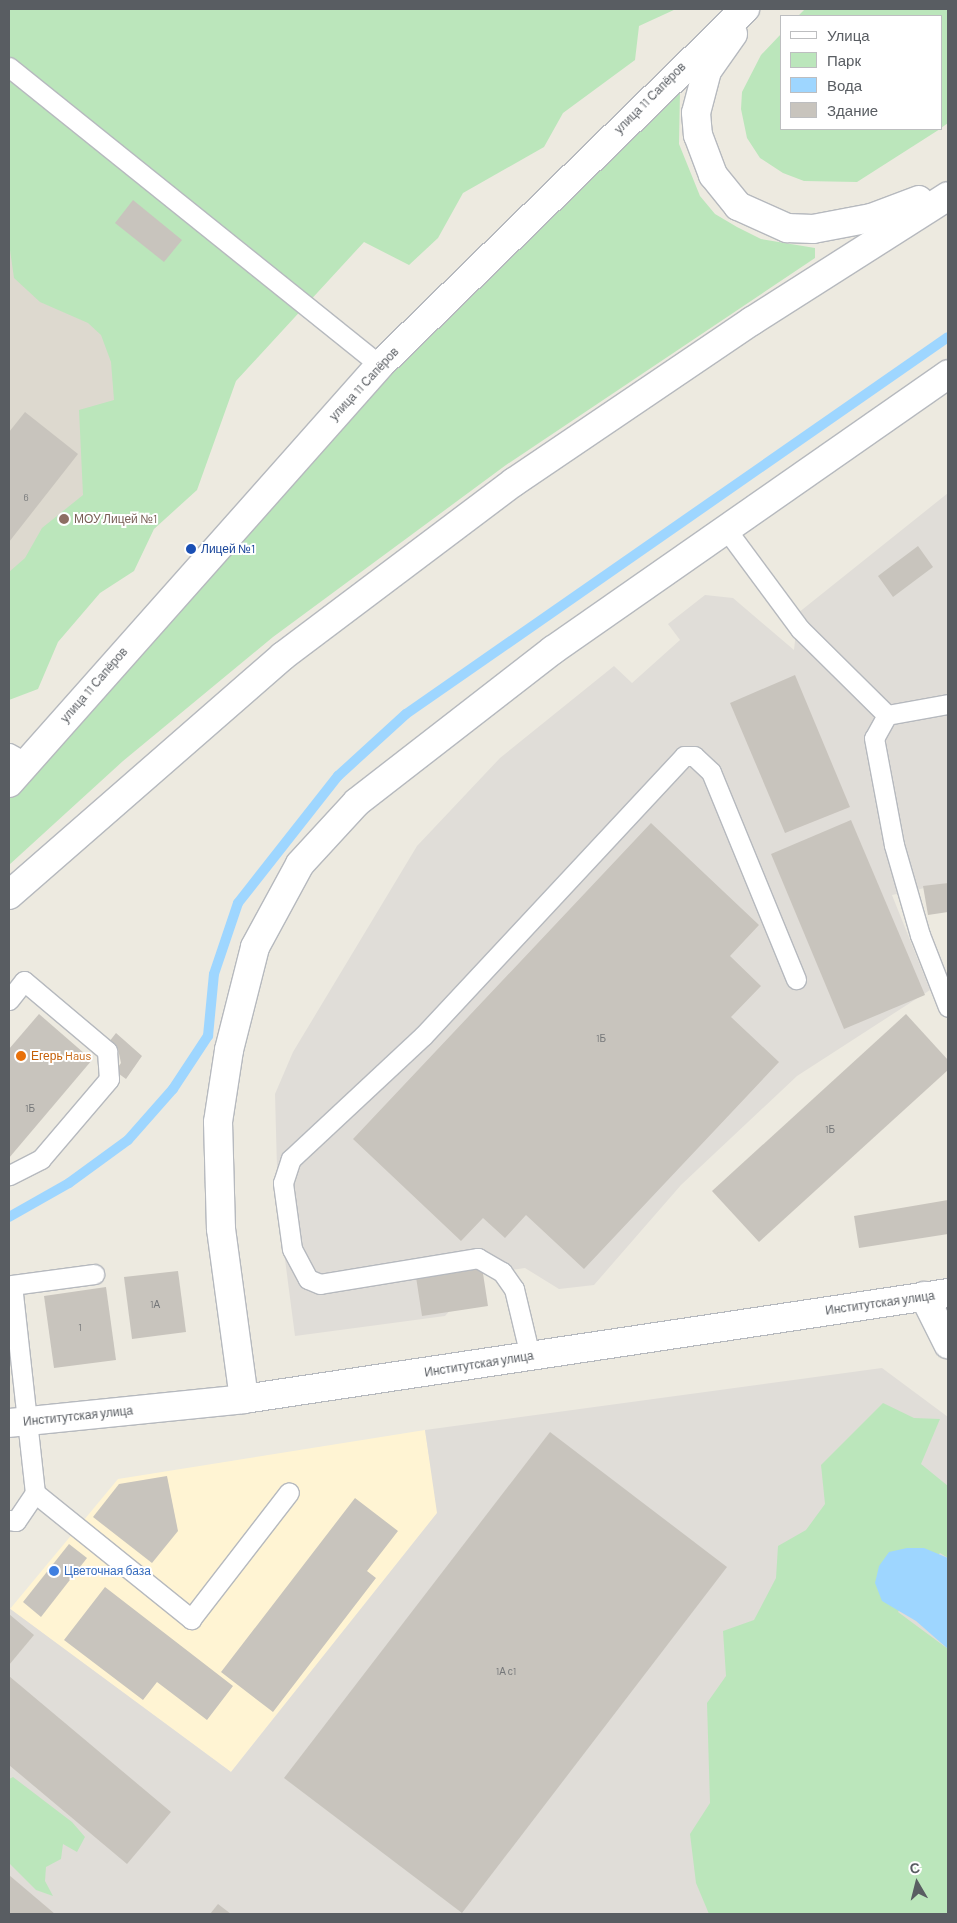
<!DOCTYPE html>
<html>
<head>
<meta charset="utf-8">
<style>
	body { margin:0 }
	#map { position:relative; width:957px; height:1923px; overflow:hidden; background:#edeae0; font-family:Barlow,sans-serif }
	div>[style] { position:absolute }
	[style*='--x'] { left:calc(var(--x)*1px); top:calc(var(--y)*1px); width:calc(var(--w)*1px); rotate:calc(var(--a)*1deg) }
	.commercial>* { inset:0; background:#fff4d3 }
	.industrial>* { inset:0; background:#e0ddd8 }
	.education>* { inset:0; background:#ddd9cf }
	.green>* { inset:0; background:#bbe6bb }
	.water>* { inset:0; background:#9ed6ff }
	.stream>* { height:10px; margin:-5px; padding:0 5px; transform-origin:5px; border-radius:5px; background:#9ed6ff }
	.building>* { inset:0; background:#c8c4bd }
	.roads { filter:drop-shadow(1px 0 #b6b9be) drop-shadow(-1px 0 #b6b9be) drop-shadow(0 1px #b6b9be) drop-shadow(0 -1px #b6b9be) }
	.lane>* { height:19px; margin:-9.5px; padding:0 9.5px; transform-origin:9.5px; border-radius:9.5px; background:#fff }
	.secondary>* { height:28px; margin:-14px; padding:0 14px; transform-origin:14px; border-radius:14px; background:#fff }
	.dots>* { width:14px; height:14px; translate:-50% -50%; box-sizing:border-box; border:2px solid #fff; border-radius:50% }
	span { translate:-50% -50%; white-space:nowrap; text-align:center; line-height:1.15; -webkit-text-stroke:4px #fff; paint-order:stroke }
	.number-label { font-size:10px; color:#757779 }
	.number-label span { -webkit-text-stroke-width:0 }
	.street-label { font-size:12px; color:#595d62 }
	.education-label { font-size:12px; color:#785e54 }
	.left { translate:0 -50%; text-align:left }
	.transit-label { font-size:12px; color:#164399 }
	.food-label { font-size:12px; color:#c56008 }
	.shop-label { font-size:12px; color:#366cbe }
	.frame { position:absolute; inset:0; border:10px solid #595d62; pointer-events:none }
	.legend { position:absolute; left:780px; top:15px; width:162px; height:115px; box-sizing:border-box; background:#fff; border:1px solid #bdbec0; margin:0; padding:6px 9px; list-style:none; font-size:15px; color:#595d62 }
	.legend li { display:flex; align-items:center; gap:10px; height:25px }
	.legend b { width:25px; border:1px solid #bdbec0 }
	.north { position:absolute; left:892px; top:1858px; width:50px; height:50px; -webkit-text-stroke:4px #fff; paint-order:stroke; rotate:352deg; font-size:14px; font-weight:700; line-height:20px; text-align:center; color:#595d62 }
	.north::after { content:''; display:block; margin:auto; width:18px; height:22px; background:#595d62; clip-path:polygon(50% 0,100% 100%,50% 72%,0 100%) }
</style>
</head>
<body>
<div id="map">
	<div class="commercial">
		<i style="clip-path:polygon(425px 1430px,438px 1512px,231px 1772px,10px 1609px,118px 1479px)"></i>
	</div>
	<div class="industrial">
		<i style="clip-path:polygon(948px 493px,948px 883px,892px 895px,930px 990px,797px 1076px,681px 1185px,594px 1285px,559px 1289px,525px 1268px,483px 1274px,445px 1316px,295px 1336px,278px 1206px,275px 1094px,293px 1052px,417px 846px,500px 758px,614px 666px,632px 683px,680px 640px,668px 624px,705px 595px,733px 598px,794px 650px,798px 613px)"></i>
		<i style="clip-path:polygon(882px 1368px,948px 1417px,948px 1914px,9px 1914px,9px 1608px,231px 1772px,437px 1513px,425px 1430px)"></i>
	</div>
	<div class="education">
		<i style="clip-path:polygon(9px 214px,229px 389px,9px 649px)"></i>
	</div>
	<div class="green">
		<i style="clip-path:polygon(9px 9px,676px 9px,639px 26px,635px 60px,563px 113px,544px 147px,463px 193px,438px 238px,409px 265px,364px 242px,236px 381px,197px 490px,154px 529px,134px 571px,100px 593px,58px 642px,38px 689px,9px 700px,9px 572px,25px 558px,42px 528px,83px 495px,79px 410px,114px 400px,111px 362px,101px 335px,88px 323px,40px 302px,14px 278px,9px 243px)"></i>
		<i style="clip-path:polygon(805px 9px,948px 9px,948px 123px,941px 128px,941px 16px,798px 16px)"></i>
		<i style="clip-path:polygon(781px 34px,781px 129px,940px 129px,857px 182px,804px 181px,783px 173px,760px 158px,747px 138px,741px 109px,742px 92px,761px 55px)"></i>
		<i style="clip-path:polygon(674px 84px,680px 91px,679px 144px,700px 196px,715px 214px,737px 227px,761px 239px,815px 248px,815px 258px,506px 465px,273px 637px,123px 761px,9px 865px,9px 798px,392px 373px)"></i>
		<i style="clip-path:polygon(883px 1403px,914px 1418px,940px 1419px,921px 1464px,948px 1486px,948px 1558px,940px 1553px,898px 1612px,948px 1649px,948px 1914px,709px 1914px,696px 1883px,690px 1834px,710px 1803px,707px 1703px,726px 1676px,723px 1631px,754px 1620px,776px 1578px,778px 1546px,806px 1530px,825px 1504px,821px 1465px)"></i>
		<i style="clip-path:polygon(13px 1777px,72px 1822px,85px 1837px,77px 1852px,63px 1844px,61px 1859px,46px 1867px,45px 1881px,53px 1896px,36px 1890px,9px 1863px,9px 1779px)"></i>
	</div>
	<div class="water">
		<i style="clip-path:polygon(907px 1548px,924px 1548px,948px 1558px,948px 1649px,916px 1621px,882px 1601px,875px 1583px,879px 1566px,889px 1552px)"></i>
	</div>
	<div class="stream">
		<i style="--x:9;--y:1217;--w:69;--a:-29.5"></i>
		<i style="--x:69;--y:1183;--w:73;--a:-36.1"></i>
		<i style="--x:128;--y:1140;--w:68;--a:-48.6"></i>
		<i style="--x:173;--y:1089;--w:64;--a:-56.6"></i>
		<i style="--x:208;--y:1036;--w:62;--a:-84.5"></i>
		<i style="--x:214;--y:974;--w:75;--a:-71.3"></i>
		<i style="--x:238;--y:903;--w:162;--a:-51.8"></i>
		<i style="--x:338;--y:776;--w:92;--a:-42.4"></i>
		<i style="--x:406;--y:714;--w:660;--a:-34.82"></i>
	</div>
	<div class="building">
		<i style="clip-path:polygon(133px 200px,182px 240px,164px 262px,115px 223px)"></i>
		<i style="clip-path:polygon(25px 412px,78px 454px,9px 542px,9px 432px)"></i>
		<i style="clip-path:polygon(918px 546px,933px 567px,893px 597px,878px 576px)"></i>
		<i style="clip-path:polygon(795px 675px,850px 807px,785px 833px,730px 703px)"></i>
		<i style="clip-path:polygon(851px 820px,925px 995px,844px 1029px,771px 854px)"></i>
		<i style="clip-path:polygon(651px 823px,759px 925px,730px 956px,761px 986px,731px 1017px,779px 1062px,584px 1269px,526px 1215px,505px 1238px,483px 1218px,461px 1241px,353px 1139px)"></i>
		<i style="clip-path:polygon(948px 883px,948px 912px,928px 915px,923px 886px)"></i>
		<i style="clip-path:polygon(39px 1014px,92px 1060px,9px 1158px,9px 1049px)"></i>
		<i style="clip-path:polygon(906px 1014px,948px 1060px,948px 1070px,759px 1242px,712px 1191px)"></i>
		<i style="clip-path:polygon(116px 1033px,142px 1056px,126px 1079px,115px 1071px,121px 1063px,118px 1049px,109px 1042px)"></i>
		<i style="clip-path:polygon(948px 1200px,948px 1234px,859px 1248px,854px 1216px)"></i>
		<i style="clip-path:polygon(482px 1267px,488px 1306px,422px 1316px,416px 1277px)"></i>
		<i style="clip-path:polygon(178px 1271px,186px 1332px,132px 1339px,124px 1277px)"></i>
		<i style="clip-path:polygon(106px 1287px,116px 1360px,54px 1368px,44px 1296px)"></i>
		<i style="clip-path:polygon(550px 1432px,727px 1567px,462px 1913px,284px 1778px)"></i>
		<i style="clip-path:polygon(167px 1476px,178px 1531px,152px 1563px,93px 1517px,119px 1484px)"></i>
		<i style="clip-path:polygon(355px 1498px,398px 1531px,367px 1571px,376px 1578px,273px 1712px,221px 1672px)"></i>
		<i style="clip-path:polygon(69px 1544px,87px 1558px,41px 1617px,23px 1602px)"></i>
		<i style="clip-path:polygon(105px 1587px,233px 1686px,207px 1720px,157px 1682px,143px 1700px,64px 1640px)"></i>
		<i style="clip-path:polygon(9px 1614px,34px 1635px,9px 1665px)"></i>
		<i style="clip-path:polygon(9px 1676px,171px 1812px,127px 1864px,9px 1765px)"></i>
		<i style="clip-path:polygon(9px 1875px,55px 1914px,9px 1914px)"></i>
		<i style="clip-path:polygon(218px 1904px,231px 1914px,210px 1914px)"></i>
	</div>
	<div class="roads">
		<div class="lane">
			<i style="--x:9;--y:67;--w:476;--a:38.8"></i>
			<i style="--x:726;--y:529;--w:124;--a:53.5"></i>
			<i style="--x:800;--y:629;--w:122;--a:44.7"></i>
			<i style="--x:948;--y:704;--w:62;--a:169.8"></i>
			<i style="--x:887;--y:715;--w:26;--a:119"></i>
			<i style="--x:874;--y:738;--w:109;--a:79.4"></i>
			<i style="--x:894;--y:845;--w:94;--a:73.9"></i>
			<i style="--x:920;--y:935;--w:77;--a:68.7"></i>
			<i style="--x:9;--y:753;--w:18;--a:29"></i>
			<i style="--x:9;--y:1000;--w:24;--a:-52"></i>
			<i style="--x:24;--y:981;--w:109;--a:40.1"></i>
			<i style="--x:107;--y:1051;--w:28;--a:86"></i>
			<i style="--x:109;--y:1079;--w:105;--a:130.4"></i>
			<i style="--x:41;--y:1159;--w:36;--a:153"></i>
			<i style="--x:530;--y:1356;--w:69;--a:-103.4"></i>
			<i style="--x:514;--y:1289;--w:21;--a:-125"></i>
			<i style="--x:502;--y:1272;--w:28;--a:-150"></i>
			<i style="--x:478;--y:1258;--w:160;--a:170.7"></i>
			<i style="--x:320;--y:1284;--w:13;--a:-157"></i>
			<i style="--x:308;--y:1279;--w:34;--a:-118"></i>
			<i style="--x:292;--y:1249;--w:67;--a:-97.8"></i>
			<i style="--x:283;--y:1183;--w:25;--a:-72"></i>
			<i style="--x:291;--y:1159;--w:180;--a:-43"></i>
			<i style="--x:423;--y:1036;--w:383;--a:-47"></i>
			<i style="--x:684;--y:756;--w:10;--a:0"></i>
			<i style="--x:694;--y:756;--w:23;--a:43"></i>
			<i style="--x:711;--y:772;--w:224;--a:67.7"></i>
			<i style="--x:35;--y:1493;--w:201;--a:38.9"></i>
			<i style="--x:191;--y:1619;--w:160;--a:-52.3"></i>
			<i style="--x:9;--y:1520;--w:7;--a:8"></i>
			<i style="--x:16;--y:1521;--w:34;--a:-56"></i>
			<i style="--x:35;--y:1493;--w:209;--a:-96.3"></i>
			<i style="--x:12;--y:1285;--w:83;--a:-7.6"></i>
		</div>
		<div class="secondary">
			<i style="--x:733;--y:34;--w:45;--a:125.1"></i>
			<i style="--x:707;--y:71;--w:43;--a:104.7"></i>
			<i style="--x:696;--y:113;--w:22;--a:85"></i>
			<i style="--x:698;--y:135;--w:43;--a:69.4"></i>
			<i style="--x:713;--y:175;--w:40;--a:51"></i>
			<i style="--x:738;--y:206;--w:54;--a:24.2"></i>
			<i style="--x:787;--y:228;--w:26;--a:2"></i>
			<i style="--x:813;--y:229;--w:59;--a:-10.7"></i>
			<i style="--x:871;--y:218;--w:51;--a:-20.6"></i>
			<i style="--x:9;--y:783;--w:559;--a:-48.41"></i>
			<i style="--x:380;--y:365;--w:510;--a:-44.28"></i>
			<i style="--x:9;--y:895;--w:364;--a:-41.1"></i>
			<i style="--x:283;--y:656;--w:289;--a:-37"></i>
			<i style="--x:514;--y:482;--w:287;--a:-34.1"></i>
			<i style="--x:752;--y:321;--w:232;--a:-32.5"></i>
			<i style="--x:924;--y:1296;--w:54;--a:63.4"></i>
			<i style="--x:244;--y:1399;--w:172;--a:-97.7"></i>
			<i style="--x:221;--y:1229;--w:107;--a:-91.6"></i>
			<i style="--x:218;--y:1122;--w:73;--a:-81.3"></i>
			<i style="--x:229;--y:1050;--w:106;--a:-75.8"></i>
			<i style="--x:255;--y:947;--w:94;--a:-61.5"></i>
			<i style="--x:300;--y:864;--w:84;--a:-47.4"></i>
			<i style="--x:357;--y:802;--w:248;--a:-37.8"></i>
			<i style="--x:553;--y:650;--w:482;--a:-34.9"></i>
			<i style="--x:9;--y:1423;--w:236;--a:-5.8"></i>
			<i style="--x:244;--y:1399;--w:712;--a:-8.56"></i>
		</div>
	</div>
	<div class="dots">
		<i style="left:64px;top:519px;background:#8d6e63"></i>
		<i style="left:191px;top:549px;background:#1a4fb4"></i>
		<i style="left:21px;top:1056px;background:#e8710a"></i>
		<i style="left:54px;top:1571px;background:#3f7fe0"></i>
	</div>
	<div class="number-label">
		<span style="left:26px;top:498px">6</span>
		<span style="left:601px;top:1039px">1Б</span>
		<span style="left:30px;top:1109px">1Б</span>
		<span style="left:830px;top:1130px">1Б</span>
		<span style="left:155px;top:1305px">1А</span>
		<span style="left:80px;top:1328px">1</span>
		<span style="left:506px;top:1672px">1А с1</span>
	</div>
	<div class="street-label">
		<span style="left:650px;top:98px;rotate:-45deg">улица 11 Сапёров</span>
		<span style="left:364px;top:384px;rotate:-47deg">улица 11 Сапёров</span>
		<span style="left:94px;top:685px;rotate:-49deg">улица 11 Сапёров</span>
		<span style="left:880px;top:1303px;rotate:-8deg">Институтская улица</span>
		<span style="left:479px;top:1364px;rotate:-9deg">Институтская улица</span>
		<span style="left:78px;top:1416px;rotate:-6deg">Институтская улица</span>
	</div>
	<div class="education-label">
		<span class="left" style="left:74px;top:519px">МОУ Лицей №1</span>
	</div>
	<div class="transit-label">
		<span class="left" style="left:201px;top:549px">Лицей №1</span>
	</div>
	<div class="food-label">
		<span class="left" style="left:31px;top:1056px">Егерь Haus</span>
	</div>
	<div class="shop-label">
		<span class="left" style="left:64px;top:1571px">Цветочная база</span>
	</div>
	<div class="frame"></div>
	<ul class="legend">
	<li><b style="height:6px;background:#fff"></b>Улица</li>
	<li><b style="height:14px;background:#bbe6bb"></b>Парк</li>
	<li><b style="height:14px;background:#9ed6ff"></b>Вода</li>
	<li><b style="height:14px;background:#c8c4bd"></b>Здание</li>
	</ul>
	<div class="north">С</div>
</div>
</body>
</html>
